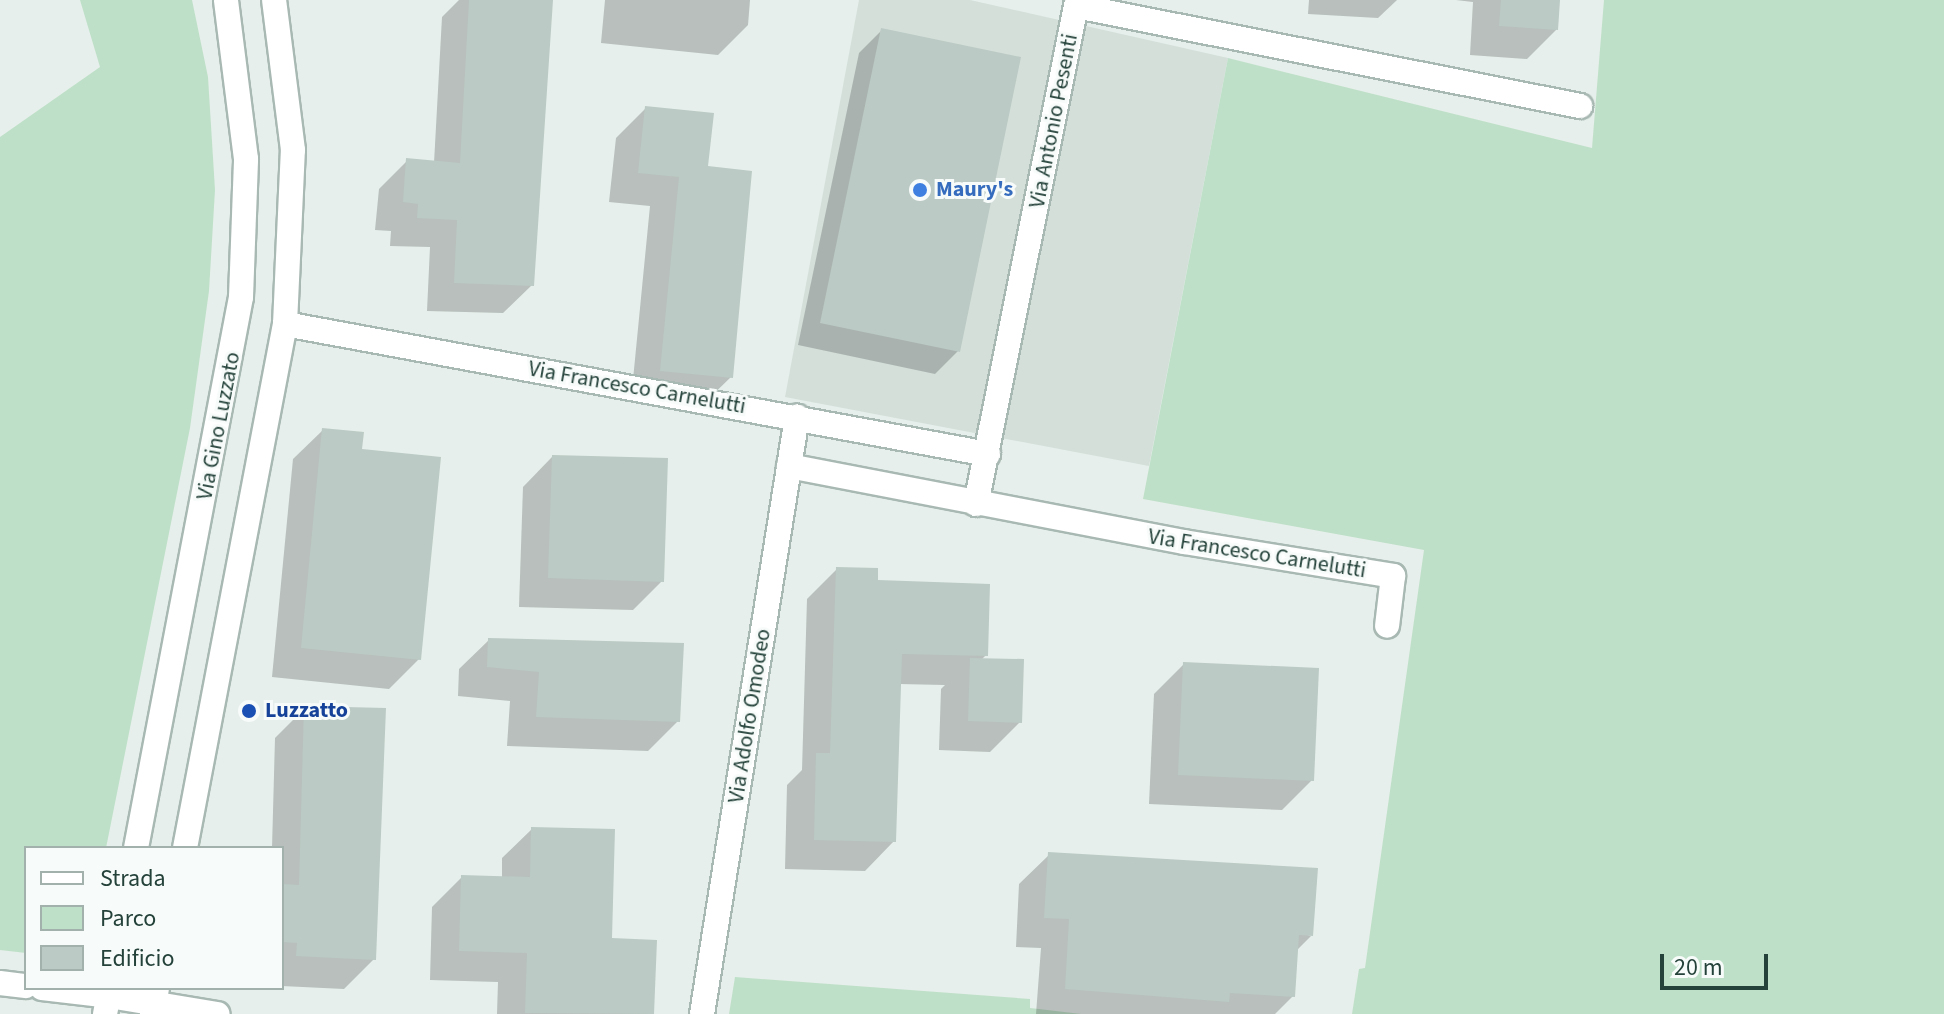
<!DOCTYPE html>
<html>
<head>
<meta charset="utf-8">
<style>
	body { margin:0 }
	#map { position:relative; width:1944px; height:1014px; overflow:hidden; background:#e6efeb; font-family:"Source Sans 3",sans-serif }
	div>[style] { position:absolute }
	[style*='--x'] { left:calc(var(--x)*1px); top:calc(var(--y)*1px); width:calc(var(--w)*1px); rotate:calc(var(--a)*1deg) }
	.built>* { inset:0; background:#d4dfda }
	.green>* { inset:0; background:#bfe0c8 }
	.shadow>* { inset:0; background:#0003 }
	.building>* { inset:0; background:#bbcac4 }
	.roads { filter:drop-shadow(2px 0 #a8b8b2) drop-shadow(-2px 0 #a8b8b2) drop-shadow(0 2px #a8b8b2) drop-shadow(0 -2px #a8b8b2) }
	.minor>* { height:24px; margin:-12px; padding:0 12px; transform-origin:12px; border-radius:12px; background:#fff }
	.tertiary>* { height:24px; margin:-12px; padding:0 12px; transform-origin:12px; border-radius:12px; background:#fff }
	.secondary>* { height:24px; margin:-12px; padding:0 12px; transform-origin:12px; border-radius:12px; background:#fff }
	.dots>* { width:22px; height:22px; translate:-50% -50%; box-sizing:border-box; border:4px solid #f7fbf9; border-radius:50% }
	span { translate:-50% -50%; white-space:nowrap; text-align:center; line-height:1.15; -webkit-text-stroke:6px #f7fbf9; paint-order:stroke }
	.street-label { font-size:22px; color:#24423a }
	.shop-label { font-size:22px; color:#366cbe; font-weight:700 }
	.left { translate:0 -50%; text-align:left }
	.transit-label { font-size:22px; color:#164399; font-weight:700 }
	.legend { position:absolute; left:24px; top:846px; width:260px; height:144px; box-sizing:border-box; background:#f7fbf9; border:2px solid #a3b1ad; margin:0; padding:10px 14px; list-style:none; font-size:24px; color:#24423a }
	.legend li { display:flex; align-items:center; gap:16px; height:40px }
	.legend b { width:40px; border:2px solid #a3b1ad }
	.scale { position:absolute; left:1660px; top:954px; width:108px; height:36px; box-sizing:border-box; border:4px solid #24423a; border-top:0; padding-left:10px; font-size:24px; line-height:28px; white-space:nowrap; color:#24423a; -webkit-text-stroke:6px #f7fbf9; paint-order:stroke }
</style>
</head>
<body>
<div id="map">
	<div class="built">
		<i style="clip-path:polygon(859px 0,970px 0,1228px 58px,1149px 466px,785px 397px)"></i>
	</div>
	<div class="green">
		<i style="clip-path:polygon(80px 0,192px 0,208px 77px,215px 190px,209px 291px,190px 428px,106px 848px,26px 848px,26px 953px,0 950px,0 137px,100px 67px)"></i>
		<i style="clip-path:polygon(1604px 0,1944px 0,1944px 1014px,1352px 1014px,1359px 969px,1365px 968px,1424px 550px,1143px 499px,1228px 58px,1592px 148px)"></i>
		<i style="clip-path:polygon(735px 977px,1030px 999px,1030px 1008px,1081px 1014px,729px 1014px)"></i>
	</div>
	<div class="shadow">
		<i style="clip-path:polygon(459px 0,551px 0,532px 285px,503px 313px,427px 311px,430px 247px,390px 246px,391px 231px,375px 230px,379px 189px,407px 161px,434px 163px,442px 17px)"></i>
		<i style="clip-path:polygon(605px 0,750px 0,748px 25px,718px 55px,601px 43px)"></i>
		<i style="clip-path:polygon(1309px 0,1397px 0,1378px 18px,1308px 14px)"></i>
		<i style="clip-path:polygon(1558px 0,1556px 30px,1527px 59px,1470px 55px,1473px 2px,1456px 0)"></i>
		<i style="clip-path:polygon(882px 30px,958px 351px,935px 374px,798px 345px,859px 53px)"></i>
		<i style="clip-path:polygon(646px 108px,706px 168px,731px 377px,701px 406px,631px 400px,650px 206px,609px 202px,616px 138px)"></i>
		<i style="clip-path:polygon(323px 430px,360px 451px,419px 659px,389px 689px,272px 677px,293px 459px)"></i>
		<i style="clip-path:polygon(552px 457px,662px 581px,633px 610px,519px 607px,523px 487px)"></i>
		<i style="clip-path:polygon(837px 569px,876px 582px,986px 655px,981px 660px,1020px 722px,990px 752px,939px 750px,941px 689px,945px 685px,899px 684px,894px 841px,865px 871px,785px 869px,787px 785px,802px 770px,807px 599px)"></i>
		<i style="clip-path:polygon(489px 640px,678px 721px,648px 751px,507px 746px,510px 701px,458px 696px,459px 669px)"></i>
		<i style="clip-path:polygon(1184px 664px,1312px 780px,1282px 810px,1149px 804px,1154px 694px)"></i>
		<i style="clip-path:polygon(305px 708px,374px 959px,344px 989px,282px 986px,282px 848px,272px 848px,275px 738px)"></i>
		<i style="clip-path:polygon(532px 829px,610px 940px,655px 942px,652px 1014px,497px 1014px,498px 982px,430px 980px,432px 907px,462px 877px,502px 879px,502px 858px)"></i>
		<i style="clip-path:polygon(1049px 855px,1311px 936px,1296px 951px,1293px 996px,1275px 1014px,1036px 1014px,1041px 948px,1016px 947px,1019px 884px)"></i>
	</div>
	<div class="building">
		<i style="clip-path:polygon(469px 0,553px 0,534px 286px,454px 283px,457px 220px,417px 218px,418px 204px,403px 202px,406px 158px,460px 163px)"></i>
		<i style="clip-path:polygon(1501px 0,1560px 0,1558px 30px,1499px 26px)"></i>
		<i style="clip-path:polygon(881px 28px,1021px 57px,960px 352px,820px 323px)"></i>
		<i style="clip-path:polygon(645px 106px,714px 113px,708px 166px,752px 171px,733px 378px,660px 371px,679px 177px,638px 173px)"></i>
		<i style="clip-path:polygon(322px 428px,364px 432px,362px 449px,441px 457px,421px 660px,301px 648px)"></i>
		<i style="clip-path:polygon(552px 455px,668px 458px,664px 582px,548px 578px)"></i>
		<i style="clip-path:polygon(836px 567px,878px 568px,878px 580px,990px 584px,988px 656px,902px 654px,896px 842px,814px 840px,816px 753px,830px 753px)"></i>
		<i style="clip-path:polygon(488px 638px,684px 643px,680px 722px,536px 717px,539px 672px,487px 667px)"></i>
		<i style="clip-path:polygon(970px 658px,1024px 659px,1022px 723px,968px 721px)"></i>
		<i style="clip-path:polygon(1183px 662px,1319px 668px,1314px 781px,1178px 775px)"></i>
		<i style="clip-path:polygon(304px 706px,386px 708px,376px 960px,296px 956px,297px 943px,282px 942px,282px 884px,299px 885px)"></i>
		<i style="clip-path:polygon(531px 827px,615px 829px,612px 938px,657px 940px,654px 1014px,525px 1013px,527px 953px,459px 951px,461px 875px,530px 877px)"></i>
		<i style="clip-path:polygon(1048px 852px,1318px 868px,1313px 936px,1299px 935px,1295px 997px,1230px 993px,1229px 1002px,1065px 989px,1069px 919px,1044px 918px)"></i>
	</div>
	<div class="roads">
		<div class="minor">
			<i style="--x:285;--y:324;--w:715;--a:10.48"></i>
			<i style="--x:789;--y:466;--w:402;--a:10.9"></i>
			<i style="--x:1184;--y:542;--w:212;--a:9.2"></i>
			<i style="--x:1393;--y:576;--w:50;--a:96.8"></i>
			<i style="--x:976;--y:504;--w:508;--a:-78.65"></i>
			<i style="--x:1076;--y:6;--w:514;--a:11.22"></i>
			<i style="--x:0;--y:983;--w:26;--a:7"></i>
			<i style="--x:42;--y:988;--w:67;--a:6.8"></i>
			<i style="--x:702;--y:1014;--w:605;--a:-80.96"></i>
		</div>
		<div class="tertiary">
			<i style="--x:109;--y:996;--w:110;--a:9.4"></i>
		</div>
		<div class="secondary">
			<i style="--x:136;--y:848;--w:561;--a:-79.21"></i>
			<i style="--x:241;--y:297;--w:138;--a:-87.9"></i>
			<i style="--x:246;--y:159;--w:160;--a:-97.2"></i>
			<i style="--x:185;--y:848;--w:533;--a:-79.2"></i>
			<i style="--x:285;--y:324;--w:174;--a:-87.4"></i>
			<i style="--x:293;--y:150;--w:151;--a:-97.2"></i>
			<i style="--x:105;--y:1014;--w:26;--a:-79"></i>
			<i style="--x:152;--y:1014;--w:26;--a:-79"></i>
		</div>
	</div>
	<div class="dots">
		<i style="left:920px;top:190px;background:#3f7fe0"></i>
		<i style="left:249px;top:711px;background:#1a4fb4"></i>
	</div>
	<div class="street-label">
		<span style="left:1054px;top:121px;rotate:-79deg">Via Antonio Pesenti</span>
		<span style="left:637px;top:388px;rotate:10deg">Via Francesco Carnelutti</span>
		<span style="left:219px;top:426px;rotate:-79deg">Via Gino Luzzato</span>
		<span style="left:1257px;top:554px;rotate:9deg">Via Francesco Carnelutti</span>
		<span style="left:750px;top:716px;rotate:-81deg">Via Adolfo Omodeo</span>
	</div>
	<div class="shop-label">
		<span class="left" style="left:936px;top:190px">Maury's</span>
	</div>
	<div class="transit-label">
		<span class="left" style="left:265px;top:711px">Luzzatto</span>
	</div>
	<ul class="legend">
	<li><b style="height:10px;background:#fff"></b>Strada</li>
	<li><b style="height:22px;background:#bfe0c8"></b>Parco</li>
	<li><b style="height:22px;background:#bbcac4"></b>Edificio</li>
	</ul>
	<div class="scale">20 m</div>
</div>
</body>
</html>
